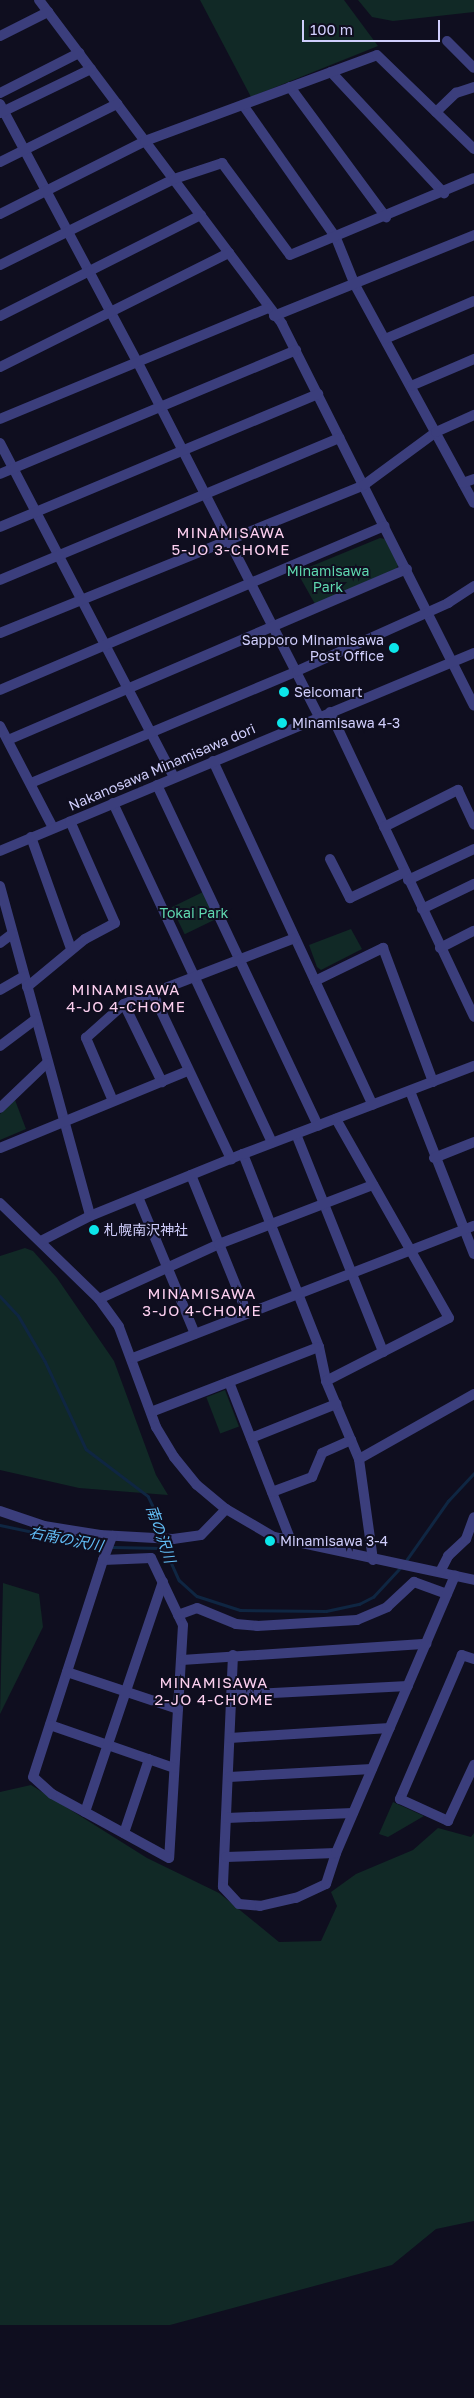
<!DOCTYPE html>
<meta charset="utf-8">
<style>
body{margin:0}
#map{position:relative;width:474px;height:2398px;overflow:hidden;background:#0f0e1f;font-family:"Golos Text","Noto Sans JP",sans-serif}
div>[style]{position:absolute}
.green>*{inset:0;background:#112926;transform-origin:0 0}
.stream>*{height:2.5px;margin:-1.25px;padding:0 1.25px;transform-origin:1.25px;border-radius:1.25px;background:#0f2642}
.minor>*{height:10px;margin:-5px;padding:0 5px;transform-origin:5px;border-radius:5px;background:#3b3e7c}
.dots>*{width:14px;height:14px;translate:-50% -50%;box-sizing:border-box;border:2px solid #0f0e1f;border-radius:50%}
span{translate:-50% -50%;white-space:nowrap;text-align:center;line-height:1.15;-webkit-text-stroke:4px #0f0e1f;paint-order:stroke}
.park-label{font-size:14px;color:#5fd8b0}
.poi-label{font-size:14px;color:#d0cefc}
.right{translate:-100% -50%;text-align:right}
.left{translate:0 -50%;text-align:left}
.street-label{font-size:14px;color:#d0cefc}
.neighbourhood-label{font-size:15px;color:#fdd0f0;letter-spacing:1px}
.water-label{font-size:15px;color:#62bef7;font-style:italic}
.scale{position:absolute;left:302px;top:20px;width:138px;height:22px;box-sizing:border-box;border:2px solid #d0cefc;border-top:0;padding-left:6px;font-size:15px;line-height:18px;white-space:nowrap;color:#d0cefc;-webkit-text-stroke:4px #0f0e1f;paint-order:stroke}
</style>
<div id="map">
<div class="green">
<div style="clip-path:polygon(200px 0,344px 0,378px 46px,251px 97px)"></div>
<div style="clip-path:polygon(358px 0,474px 0,474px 12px,393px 21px,372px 17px)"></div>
<div style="clip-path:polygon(380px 538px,385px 539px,399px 564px,396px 569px,315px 604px,297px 572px)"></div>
<div style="left:203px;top:892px;width:30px;height:35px;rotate:64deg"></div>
<div style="clip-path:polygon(351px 929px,362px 949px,321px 970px,317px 967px,309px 945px)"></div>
<div style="clip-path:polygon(15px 1100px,26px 1129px,0 1140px,0 1114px)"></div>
<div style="clip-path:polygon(25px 1248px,33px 1251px,57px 1278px,114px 1361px,156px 1475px,168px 1495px,79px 1488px,0 1470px,0 1256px)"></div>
<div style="left:225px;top:1390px;width:39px;height:20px;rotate:69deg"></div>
<div style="clip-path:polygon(3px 1583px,39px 1594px,43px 1627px,0 1714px)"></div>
<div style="clip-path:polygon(31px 1785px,147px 1858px,219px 1893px,279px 1942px,321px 1941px,337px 1906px,331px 1892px,356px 1874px,413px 1850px,438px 1828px,471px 1837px,474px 1833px,474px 2221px,436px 2229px,392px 2265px,170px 2325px,0 2325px,0 1792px)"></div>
<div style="clip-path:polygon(393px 1802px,424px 1816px,388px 1837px,379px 1834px)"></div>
</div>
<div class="stream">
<div style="left:0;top:1296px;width:26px;rotate:47deg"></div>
<div style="left:18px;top:1315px;width:53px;rotate:59.6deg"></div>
<div style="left:45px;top:1361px;width:97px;rotate:65deg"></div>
<div style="left:86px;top:1449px;width:78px;rotate:37.2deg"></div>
<div style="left:148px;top:1496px;width:25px;rotate:64deg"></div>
<div style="left:159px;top:1519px;width:17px;rotate:83deg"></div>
<div style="left:0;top:1525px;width:106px;rotate:11.9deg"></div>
<div style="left:162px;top:1542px;width:42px;rotate:65.9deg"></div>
<div style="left:179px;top:1580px;width:24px;rotate:42deg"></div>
<div style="left:197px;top:1596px;width:45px;rotate:18deg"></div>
<div style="left:240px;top:1610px;width:86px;rotate:0.7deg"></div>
<div style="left:326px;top:1611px;width:34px;rotate:-12deg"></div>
<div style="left:359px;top:1604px;width:16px;rotate:-27deg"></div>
<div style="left:373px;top:1597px;width:40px;rotate:-47deg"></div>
<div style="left:112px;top:1547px;width:51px;rotate:1.1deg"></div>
<div style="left:405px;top:1562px;width:75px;rotate:-54.8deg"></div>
<div style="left:448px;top:1501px;width:38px;rotate:-47deg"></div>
</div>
<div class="minor">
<div style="left:39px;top:0;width:405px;rotate:53.1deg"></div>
<div style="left:282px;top:324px;width:427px;rotate:63.3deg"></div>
<div style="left:0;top:36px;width:54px;rotate:-26.6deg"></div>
<div style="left:447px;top:41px;width:38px;rotate:45deg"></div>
<div style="left:331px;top:72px;width:166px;rotate:47deg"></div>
<div style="left:290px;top:87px;width:162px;rotate:53.6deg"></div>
<div style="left:0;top:93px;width:89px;rotate:-26.9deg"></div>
<div style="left:0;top:104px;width:293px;rotate:62deg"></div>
<div style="left:138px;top:363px;width:398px;rotate:62.9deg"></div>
<div style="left:243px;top:105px;width:162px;rotate:55deg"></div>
<div style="left:336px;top:238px;width:51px;rotate:68deg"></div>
<div style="left:355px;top:285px;width:248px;rotate:61.4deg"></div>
<div style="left:436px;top:112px;width:28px;rotate:-44deg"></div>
<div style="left:456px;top:93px;width:19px;rotate:-18deg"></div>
<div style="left:0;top:113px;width:101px;rotate:-25.8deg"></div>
<div style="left:0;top:162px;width:131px;rotate:-26.4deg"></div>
<div style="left:0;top:214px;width:162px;rotate:-26.7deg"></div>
<div style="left:145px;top:141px;width:247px;rotate:-20.3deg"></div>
<div style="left:377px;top:55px;width:135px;rotate:44.1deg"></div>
<div style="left:0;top:265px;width:194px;rotate:-26.3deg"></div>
<div style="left:174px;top:179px;width:51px;rotate:-18.4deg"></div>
<div style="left:222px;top:163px;width:114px;rotate:53.5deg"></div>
<div style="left:290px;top:255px;width:199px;rotate:-22.7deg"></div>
<div style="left:0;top:316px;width:225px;rotate:-26.7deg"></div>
<div style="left:274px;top:316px;width:216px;rotate:-22deg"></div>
<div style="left:385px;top:339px;width:97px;rotate:-23.1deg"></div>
<div style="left:0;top:367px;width:256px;rotate:-26.5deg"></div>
<div style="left:411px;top:386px;width:69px;rotate:-23.2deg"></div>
<div style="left:0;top:419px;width:290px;rotate:-22.5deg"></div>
<div style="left:0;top:443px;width:377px;rotate:62.5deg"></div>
<div style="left:0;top:474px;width:321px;rotate:-22.7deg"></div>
<div style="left:463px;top:483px;width:12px;rotate:-20deg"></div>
<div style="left:0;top:527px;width:345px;rotate:-22.7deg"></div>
<div style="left:0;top:580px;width:368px;rotate:-22.7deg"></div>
<div style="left:0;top:633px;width:393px;rotate:-22.1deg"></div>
<div style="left:364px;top:485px;width:89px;rotate:-36.4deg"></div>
<div style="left:436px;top:432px;width:42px;rotate:-24.1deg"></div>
<div style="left:0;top:690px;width:418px;rotate:-23.1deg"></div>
<div style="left:330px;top:712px;width:337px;rotate:64.7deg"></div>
<div style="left:0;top:726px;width:115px;rotate:62.5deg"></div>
<div style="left:8px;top:740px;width:434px;rotate:-23.2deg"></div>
<div style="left:213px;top:761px;width:379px;rotate:65.1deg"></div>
<div style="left:31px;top:783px;width:289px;rotate:-22.8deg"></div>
<div style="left:297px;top:671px;width:166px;rotate:-24.2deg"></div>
<div style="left:448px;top:603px;width:31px;rotate:-33deg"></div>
<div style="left:157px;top:785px;width:377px;rotate:64.7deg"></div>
<div style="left:113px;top:803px;width:375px;rotate:64.9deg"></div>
<div style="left:384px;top:827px;width:83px;rotate:-26.6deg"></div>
<div style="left:458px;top:790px;width:38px;rotate:65deg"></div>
<div style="left:31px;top:837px;width:119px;rotate:70.3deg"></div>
<div style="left:0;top:851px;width:514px;rotate:-22.67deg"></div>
<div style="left:330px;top:859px;width:44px;rotate:62.9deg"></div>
<div style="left:350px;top:898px;width:61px;rotate:-25.3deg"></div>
<div style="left:408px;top:880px;width:73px;rotate:-25.2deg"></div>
<div style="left:0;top:886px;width:342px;rotate:74.7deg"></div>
<div style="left:422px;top:909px;width:58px;rotate:-25.7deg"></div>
<div style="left:0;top:943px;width:15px;rotate:-37deg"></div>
<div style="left:440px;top:948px;width:38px;rotate:-27deg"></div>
<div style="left:315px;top:981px;width:76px;rotate:-25.9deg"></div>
<div style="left:383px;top:948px;width:143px;rotate:69.5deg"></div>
<div style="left:27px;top:987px;width:75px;rotate:-39.6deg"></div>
<div style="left:85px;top:939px;width:34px;rotate:-28deg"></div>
<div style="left:115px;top:923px;width:111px;rotate:-113.8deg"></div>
<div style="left:0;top:990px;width:28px;rotate:-30deg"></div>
<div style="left:153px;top:994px;width:183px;rotate:64.7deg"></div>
<div style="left:124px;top:1004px;width:87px;rotate:64deg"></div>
<div style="left:0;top:1046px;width:45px;rotate:-36.9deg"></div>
<div style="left:410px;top:1091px;width:175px;rotate:68.6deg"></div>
<div style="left:113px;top:1101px;width:69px;rotate:-113.2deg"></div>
<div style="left:86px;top:1038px;width:51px;rotate:-41.8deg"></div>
<div style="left:124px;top:1004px;width:183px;rotate:-21.1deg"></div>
<div style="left:0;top:1108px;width:65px;rotate:-43.8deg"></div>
<div style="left:296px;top:1134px;width:235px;rotate:68.2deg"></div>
<div style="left:0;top:1148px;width:203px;rotate:-22.3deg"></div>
<div style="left:243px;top:1154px;width:207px;rotate:68.5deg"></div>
<div style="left:319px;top:1347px;width:35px;rotate:78deg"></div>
<div style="left:326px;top:1381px;width:85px;rotate:67.1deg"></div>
<div style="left:434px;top:1158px;width:43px;rotate:-21.8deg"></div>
<div style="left:191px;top:1175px;width:149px;rotate:67.9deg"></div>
<div style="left:138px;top:1197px;width:148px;rotate:67.4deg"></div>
<div style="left:0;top:1203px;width:138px;rotate:44.1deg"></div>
<div style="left:99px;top:1299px;width:34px;rotate:54deg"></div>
<div style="left:119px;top:1327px;width:107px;rotate:69.7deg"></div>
<div style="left:156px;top:1427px;width:35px;rotate:59deg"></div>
<div style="left:174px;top:1457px;width:36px;rotate:51deg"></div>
<div style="left:197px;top:1485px;width:38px;rotate:40deg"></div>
<div style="left:226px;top:1509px;width:56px;rotate:30.3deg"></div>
<div style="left:274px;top:1537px;width:205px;rotate:12.1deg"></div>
<div style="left:41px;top:1241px;width:55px;rotate:-27deg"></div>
<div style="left:90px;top:1216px;width:165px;rotate:-22.1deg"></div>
<div style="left:243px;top:1154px;width:247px;rotate:-20.9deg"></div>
<div style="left:99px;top:1299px;width:132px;rotate:-24.6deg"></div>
<div style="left:219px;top:1244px;width:165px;rotate:-21deg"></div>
<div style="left:133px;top:1358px;width:366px;rotate:-21.2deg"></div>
<div style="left:326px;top:1381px;width:138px;rotate:-27.1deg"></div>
<div style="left:449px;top:1318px;width:229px;rotate:-119.6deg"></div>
<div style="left:229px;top:1382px;width:171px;rotate:68.7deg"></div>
<div style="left:151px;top:1412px;width:180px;rotate:-21.2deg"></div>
<div style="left:251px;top:1438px;width:92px;rotate:-21.8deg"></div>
<div style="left:272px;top:1492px;width:43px;rotate:-20.6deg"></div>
<div style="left:312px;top:1477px;width:26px;rotate:-67deg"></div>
<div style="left:322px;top:1453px;width:32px;rotate:-24deg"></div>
<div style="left:0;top:1511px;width:46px;rotate:18.8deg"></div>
<div style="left:44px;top:1526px;width:57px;rotate:9.1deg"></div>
<div style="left:100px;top:1535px;width:73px;rotate:3.1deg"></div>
<div style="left:173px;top:1539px;width:28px;rotate:-8deg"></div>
<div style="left:201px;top:1535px;width:36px;rotate:-46deg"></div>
<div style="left:103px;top:1560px;width:48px;rotate:-2.4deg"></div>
<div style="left:151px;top:1558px;width:74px;rotate:64.5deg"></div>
<div style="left:183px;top:1625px;width:233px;rotate:93.4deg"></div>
<div style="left:169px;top:1858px;width:133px;rotate:-151.3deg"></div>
<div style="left:52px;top:1794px;width:25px;rotate:-138deg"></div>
<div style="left:33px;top:1777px;width:228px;rotate:-72.1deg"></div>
<div style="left:103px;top:1560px;width:26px;rotate:-69deg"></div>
<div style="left:373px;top:1560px;width:102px;rotate:-97.9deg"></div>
<div style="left:359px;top:1459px;width:132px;rotate:-29.5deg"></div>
<div style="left:440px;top:1572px;width:18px;rotate:-63deg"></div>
<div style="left:448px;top:1556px;width:25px;rotate:-43deg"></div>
<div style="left:466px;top:1539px;width:23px;rotate:-70deg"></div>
<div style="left:178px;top:1615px;width:20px;rotate:-20deg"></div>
<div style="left:197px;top:1608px;width:42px;rotate:22.3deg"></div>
<div style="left:236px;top:1624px;width:21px;rotate:5deg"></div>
<div style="left:257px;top:1626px;width:100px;rotate:-3.4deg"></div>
<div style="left:357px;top:1620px;width:33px;rotate:-23deg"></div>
<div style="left:387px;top:1607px;width:37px;rotate:-43deg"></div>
<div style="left:414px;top:1582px;width:35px;rotate:20deg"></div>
<div style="left:233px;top:1655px;width:232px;rotate:92.5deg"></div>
<div style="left:223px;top:1887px;width:23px;rotate:47deg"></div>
<div style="left:239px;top:1904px;width:21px;rotate:5deg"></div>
<div style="left:260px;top:1906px;width:37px;rotate:-13deg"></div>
<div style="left:296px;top:1898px;width:33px;rotate:-25deg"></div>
<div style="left:326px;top:1884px;width:33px;rotate:-72deg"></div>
<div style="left:474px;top:1659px;width:13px;rotate:-162deg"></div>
<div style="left:462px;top:1655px;width:157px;rotate:113.3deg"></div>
<div style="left:400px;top:1799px;width:53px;rotate:24.6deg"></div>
<div style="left:448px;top:1821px;width:62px;rotate:-65.1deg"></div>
<div style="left:182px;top:1660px;width:245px;rotate:-3.8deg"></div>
<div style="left:67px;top:1672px;width:117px;rotate:18.4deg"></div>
<div style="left:232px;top:1695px;width:176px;rotate:-2.9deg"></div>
<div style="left:50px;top:1725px;width:131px;rotate:19.1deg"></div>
<div style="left:230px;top:1738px;width:160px;rotate:-3.6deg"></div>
<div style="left:229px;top:1777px;width:143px;rotate:-3.2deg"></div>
<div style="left:85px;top:1812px;width:243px;rotate:-71.3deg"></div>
<div style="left:227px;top:1818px;width:126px;rotate:-2.3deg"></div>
<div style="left:124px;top:1833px;width:78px;rotate:-71.3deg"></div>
<div style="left:226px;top:1857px;width:110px;rotate:-2.1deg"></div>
<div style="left:336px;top:1853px;width:302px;rotate:-66.8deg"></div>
</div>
<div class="dots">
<div style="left:394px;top:648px;background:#0ce6ea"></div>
<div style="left:284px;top:692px;background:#0ce6ea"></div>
<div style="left:282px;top:723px;background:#0ce6ea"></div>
<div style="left:94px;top:1230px;background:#0ce6ea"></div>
<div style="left:270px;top:1541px;background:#0ce6ea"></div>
</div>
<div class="park-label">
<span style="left:328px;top:579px">Minamisawa<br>Park</span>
<span style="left:194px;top:913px">Tokai Park</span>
</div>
<div class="poi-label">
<span class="right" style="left:384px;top:648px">Sapporo Minamisawa<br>Post Office</span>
<span class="left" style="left:294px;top:692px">Seicomart</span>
<span class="left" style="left:292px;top:723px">Minamisawa 4-3</span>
<span class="left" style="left:104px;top:1230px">札幌南沢神社</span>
<span class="left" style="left:280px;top:1541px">Minamisawa 3-4</span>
</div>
<div class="street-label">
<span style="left:162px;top:767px;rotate:-23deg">Nakanosawa Minamisawa dori</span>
</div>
<div class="neighbourhood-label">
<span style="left:231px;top:541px">MINAMISAWA<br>5-JO 3-CHOME</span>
<span style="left:126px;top:998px">MINAMISAWA<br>4-JO 4-CHOME</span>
<span style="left:202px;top:1302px">MINAMISAWA<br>3-JO 4-CHOME</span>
<span style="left:214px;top:1691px">MINAMISAWA<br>2-JO 4-CHOME</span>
</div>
<div class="water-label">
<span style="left:161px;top:1534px;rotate:71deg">南の沢川</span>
<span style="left:66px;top:1539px;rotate:11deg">右南の沢川</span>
</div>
<div class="scale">100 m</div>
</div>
